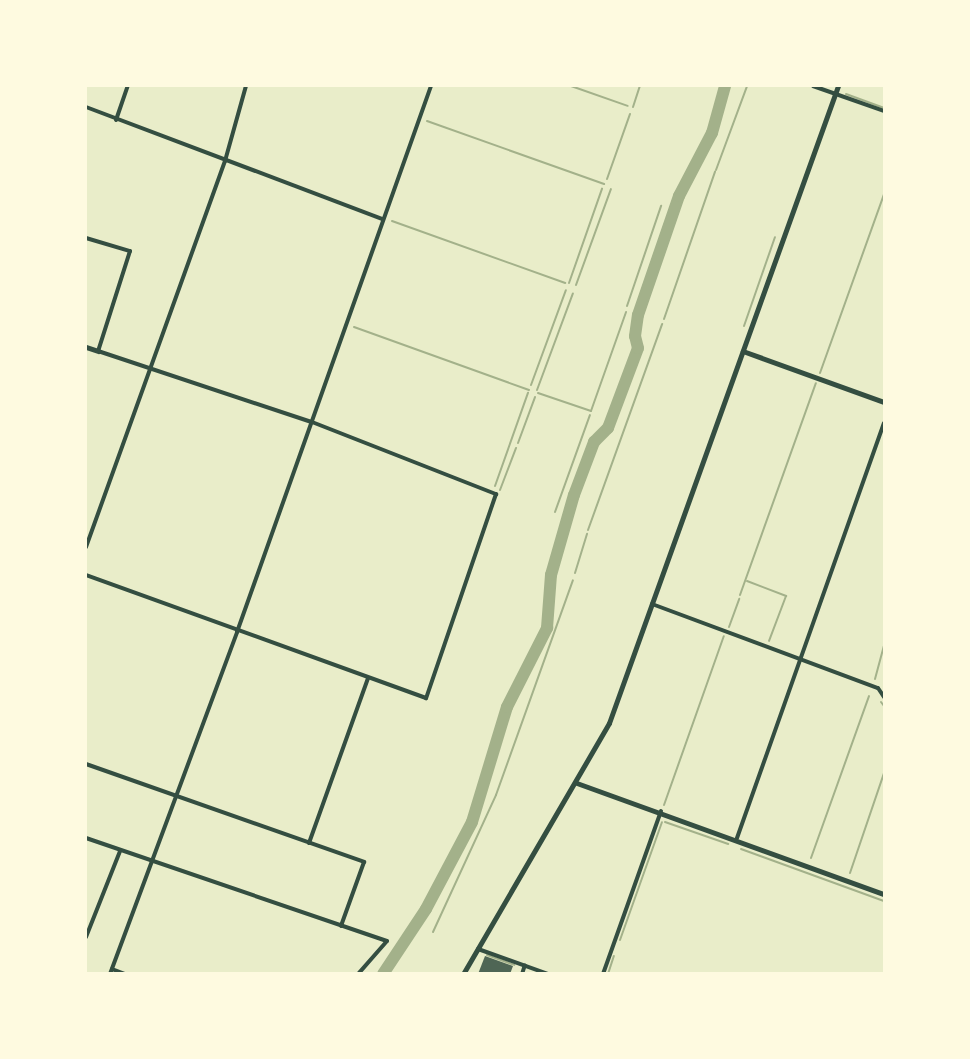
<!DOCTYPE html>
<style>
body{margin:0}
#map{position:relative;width:970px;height:1059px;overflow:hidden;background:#e9edc9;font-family:Literata,serif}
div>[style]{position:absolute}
.stream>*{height:2px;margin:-1px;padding:0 1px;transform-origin:1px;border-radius:1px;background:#a3b18a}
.river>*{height:12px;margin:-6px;padding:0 6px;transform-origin:6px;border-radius:6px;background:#a3b18a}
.building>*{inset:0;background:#4f6655}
.minor>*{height:4px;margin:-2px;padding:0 2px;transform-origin:2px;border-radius:2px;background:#344e41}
.tertiary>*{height:4.5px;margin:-2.25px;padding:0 2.25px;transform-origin:2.25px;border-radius:2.25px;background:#344e41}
.secondary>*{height:5px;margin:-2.5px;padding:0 2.5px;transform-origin:2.5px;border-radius:2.5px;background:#344e41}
span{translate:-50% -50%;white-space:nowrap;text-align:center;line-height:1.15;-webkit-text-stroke:4.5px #fefae0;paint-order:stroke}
.frame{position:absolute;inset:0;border:87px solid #fefae0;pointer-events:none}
</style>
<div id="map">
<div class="stream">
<div style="left:571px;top:86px;width:60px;rotate:19.3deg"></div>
<div style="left:846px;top:94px;width:40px;rotate:20.2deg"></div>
<div style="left:633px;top:107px;width:22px;rotate:-72deg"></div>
<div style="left:427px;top:121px;width:188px;rotate:19.6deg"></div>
<div style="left:716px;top:170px;width:90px;rotate:-69.7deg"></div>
<div style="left:607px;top:179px;width:69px;rotate:-70.5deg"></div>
<div style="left:392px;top:221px;width:184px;rotate:19.7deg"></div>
<div style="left:569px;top:283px;width:100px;rotate:-70.7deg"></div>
<div style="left:576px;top:285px;width:102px;rotate:-70deg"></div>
<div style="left:627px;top:306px;width:106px;rotate:-71.2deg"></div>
<div style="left:664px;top:319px;width:156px;rotate:-70.9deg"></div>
<div style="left:744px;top:326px;width:94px;rotate:-70.8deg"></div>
<div style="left:354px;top:327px;width:186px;rotate:19.8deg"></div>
<div style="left:820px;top:373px;width:190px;rotate:-70.3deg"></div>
<div style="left:531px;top:385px;width:101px;rotate:-69.8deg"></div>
<div style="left:537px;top:390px;width:103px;rotate:-69.6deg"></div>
<div style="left:538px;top:393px;width:56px;rotate:18.8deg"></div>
<div style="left:591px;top:411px;width:105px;rotate:-70.5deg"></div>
<div style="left:518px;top:443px;width:49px;rotate:-69.7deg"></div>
<div style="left:495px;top:486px;width:99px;rotate:-70.5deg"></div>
<div style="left:500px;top:490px;width:45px;rotate:-69.1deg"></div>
<div style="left:555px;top:512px;width:103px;rotate:-70.2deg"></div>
<div style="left:588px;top:530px;width:219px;rotate:-70.2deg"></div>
<div style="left:575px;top:573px;width:41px;rotate:-72.9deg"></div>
<div style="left:747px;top:581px;width:42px;rotate:21deg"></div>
<div style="left:786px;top:596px;width:48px;rotate:110.7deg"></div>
<div style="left:740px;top:595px;width:225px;rotate:-70.3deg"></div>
<div style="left:729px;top:627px;width:30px;rotate:-70deg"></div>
<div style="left:875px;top:679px;width:34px;rotate:-75deg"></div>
<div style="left:881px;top:702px;width:5px;rotate:53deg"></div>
<div style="left:664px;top:805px;width:179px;rotate:-70.5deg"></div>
<div style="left:665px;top:822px;width:67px;rotate:19.2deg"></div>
<div style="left:741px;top:849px;width:152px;rotate:20deg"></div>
<div style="left:811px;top:858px;width:172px;rotate:-70.3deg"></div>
<div style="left:850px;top:873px;width:106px;rotate:-71.2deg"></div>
<div style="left:433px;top:932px;width:151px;rotate:-65.3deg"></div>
<div style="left:496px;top:795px;width:228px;rotate:-70.3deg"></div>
<div style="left:620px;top:940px;width:125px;rotate:-70.4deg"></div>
<div style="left:487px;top:955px;width:29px;rotate:20deg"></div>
<div style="left:608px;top:974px;width:19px;rotate:-72deg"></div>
</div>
<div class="river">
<div style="left:383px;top:974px;width:78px;rotate:-56.5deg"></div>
<div style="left:426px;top:909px;width:98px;rotate:-62.1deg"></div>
<div style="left:472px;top:822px;width:120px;rotate:-73.1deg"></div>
<div style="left:507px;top:707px;width:89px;rotate:-63.1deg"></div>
<div style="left:547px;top:628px;width:53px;rotate:-85.7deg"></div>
<div style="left:551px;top:575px;width:83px;rotate:-74deg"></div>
<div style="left:574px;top:495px;width:57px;rotate:-69.3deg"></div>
<div style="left:594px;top:442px;width:20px;rotate:-45deg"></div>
<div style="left:608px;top:428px;width:85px;rotate:-69.4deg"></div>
<div style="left:638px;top:348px;width:12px;rotate:-104deg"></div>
<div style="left:635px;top:336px;width:21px;rotate:-82deg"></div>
<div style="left:638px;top:315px;width:126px;rotate:-71deg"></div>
<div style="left:679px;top:196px;width:71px;rotate:-62.4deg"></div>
<div style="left:712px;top:133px;width:49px;rotate:-74.5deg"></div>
</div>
<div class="building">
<div style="clip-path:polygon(485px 956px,513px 966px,510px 974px,478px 974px)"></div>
</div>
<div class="minor">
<div style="left:813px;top:86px;width:75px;rotate:19.4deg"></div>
<div style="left:86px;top:107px;width:317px;rotate:20.7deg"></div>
<div style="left:116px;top:120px;width:36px;rotate:-71deg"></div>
<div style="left:86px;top:238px;width:46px;rotate:16.5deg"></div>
<div style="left:130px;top:251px;width:105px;rotate:107.7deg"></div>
<div style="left:98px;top:351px;width:225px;rotate:18.4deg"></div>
<div style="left:312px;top:422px;width:198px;rotate:21.4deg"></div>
<div style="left:496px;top:494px;width:216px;rotate:108.9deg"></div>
<div style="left:426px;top:698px;width:362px;rotate:-160.1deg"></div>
<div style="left:86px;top:547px;width:410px;rotate:-70.2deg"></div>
<div style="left:225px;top:161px;width:78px;rotate:-74.4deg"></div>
<div style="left:652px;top:604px;width:241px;rotate:20.4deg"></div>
<div style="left:878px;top:688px;width:11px;rotate:56deg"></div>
<div style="left:86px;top:764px;width:295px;rotate:19.4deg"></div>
<div style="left:364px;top:862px;width:68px;rotate:109.8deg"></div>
<div style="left:86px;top:838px;width:318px;rotate:18.9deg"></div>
<div style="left:387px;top:941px;width:44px;rotate:131.3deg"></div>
<div style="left:737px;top:838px;width:440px;rotate:-70.5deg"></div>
<div style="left:309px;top:843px;width:175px;rotate:-70.3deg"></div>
<div style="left:86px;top:937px;width:92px;rotate:-68.4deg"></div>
<div style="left:478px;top:949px;width:74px;rotate:19.7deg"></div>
<div style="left:112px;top:969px;width:14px;rotate:21deg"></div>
<div style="left:110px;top:974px;width:365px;rotate:-69.6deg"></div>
<div style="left:237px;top:632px;width:579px;rotate:-70.44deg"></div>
<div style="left:522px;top:974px;width:9px;rotate:-72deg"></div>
<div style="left:603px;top:974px;width:173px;rotate:-70.4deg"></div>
</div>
<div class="tertiary">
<div style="left:86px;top:347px;width:13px;rotate:18deg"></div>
<div style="left:743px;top:351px;width:150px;rotate:19.9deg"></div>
<div style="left:577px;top:783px;width:326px;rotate:19.9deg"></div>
</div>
<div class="secondary">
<div style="left:463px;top:974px;width:290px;rotate:-59.8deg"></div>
<div style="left:609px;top:723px;width:677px;rotate:-70.23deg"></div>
</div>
<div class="frame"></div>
</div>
